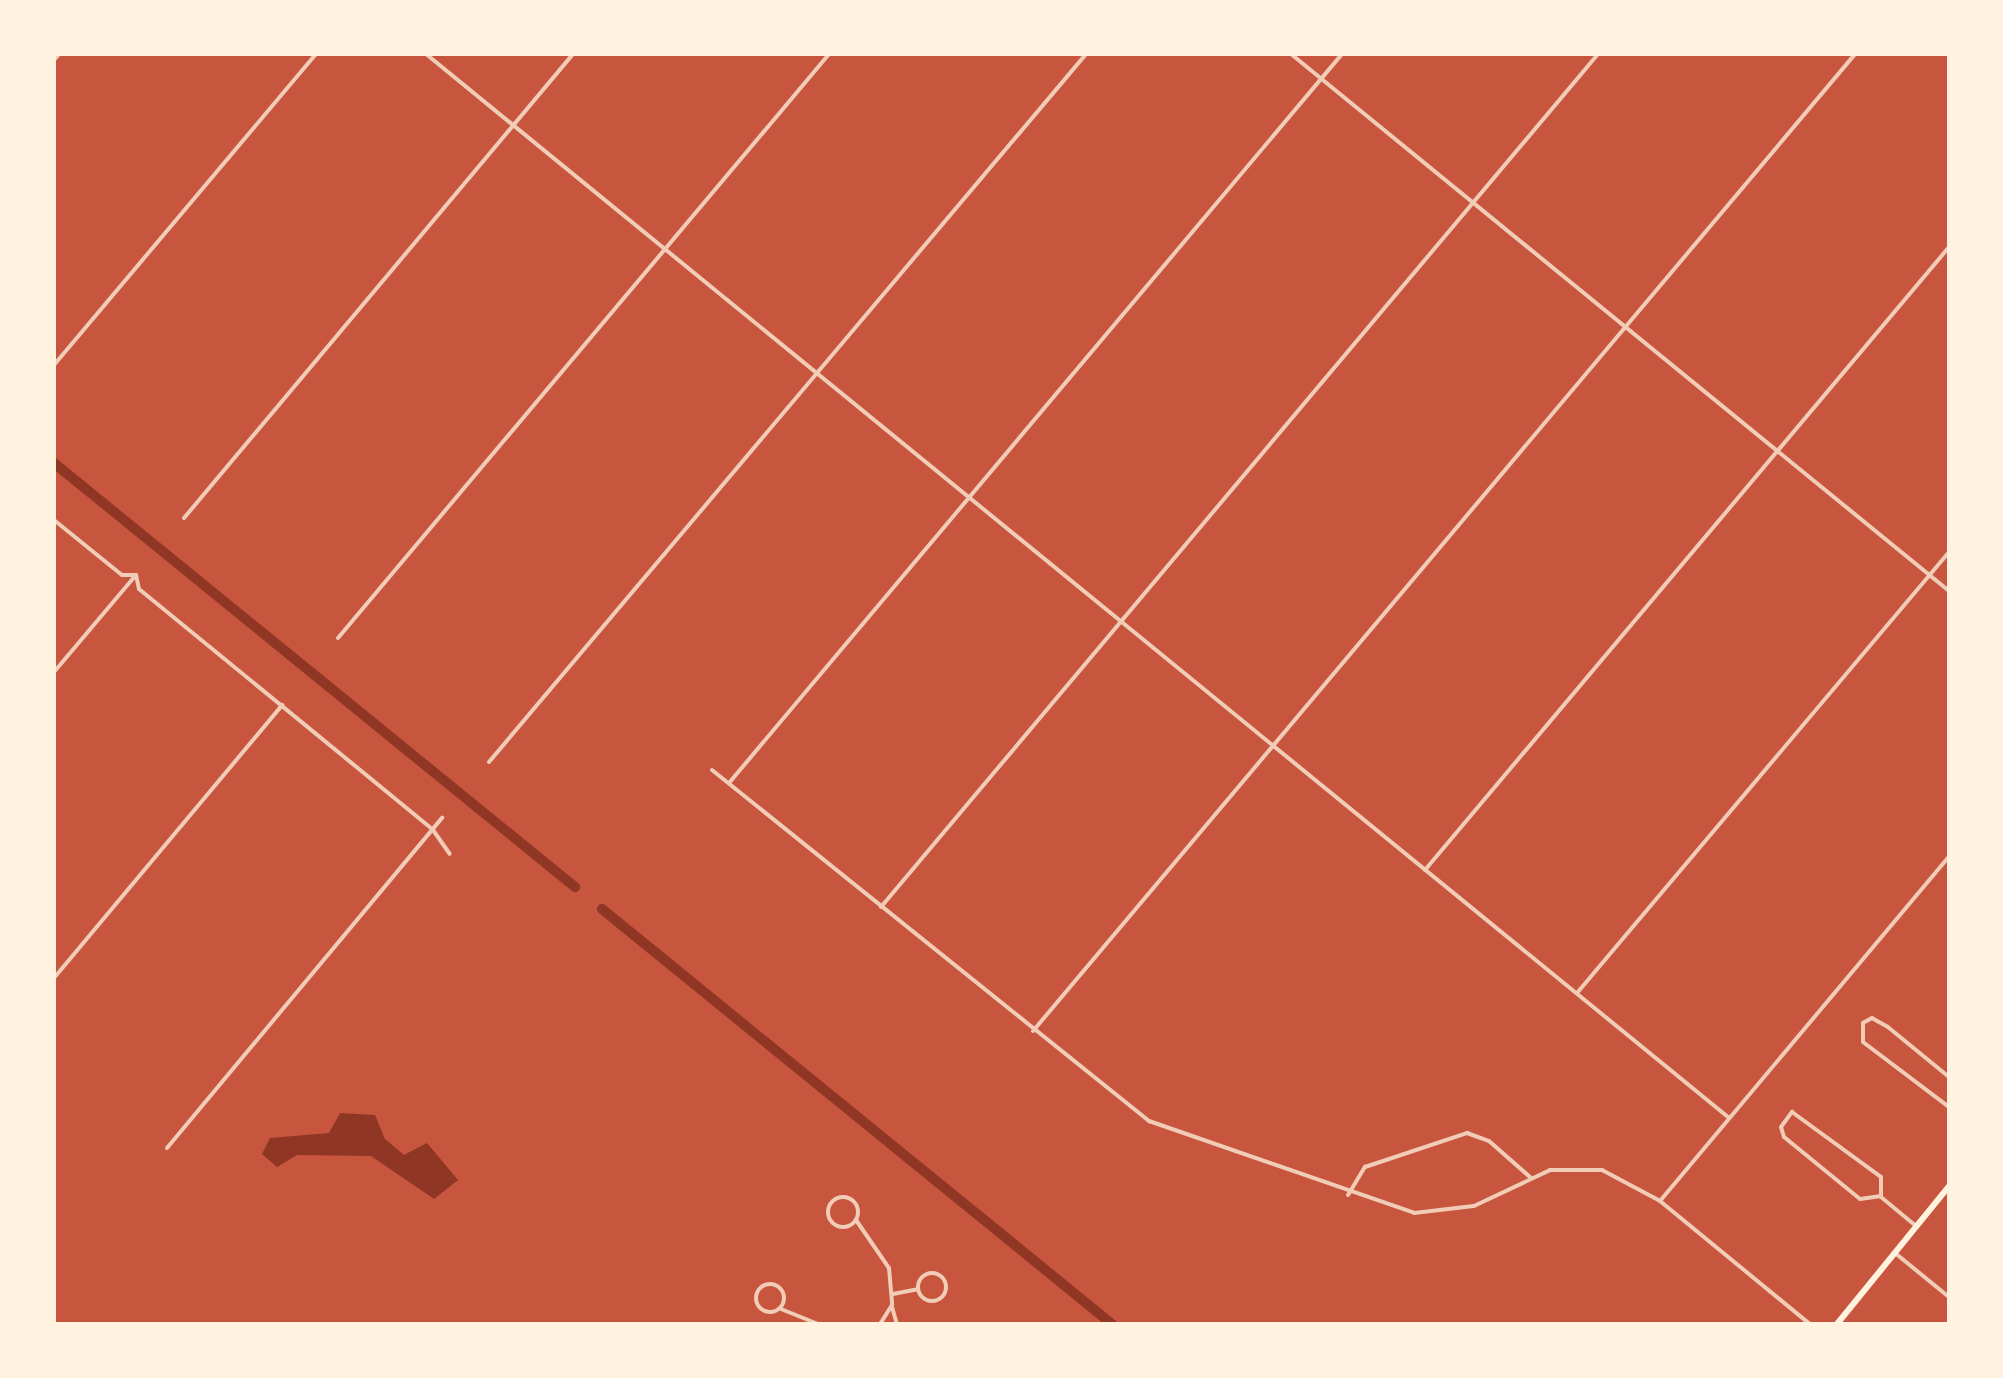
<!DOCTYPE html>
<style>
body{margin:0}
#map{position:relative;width:2003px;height:1378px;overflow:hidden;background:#c8553d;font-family:Bitter,serif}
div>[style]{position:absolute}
.water>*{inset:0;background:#8f3625}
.canal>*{height:10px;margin:-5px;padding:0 5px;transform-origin:5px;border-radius:5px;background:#8f3625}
.minor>*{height:4px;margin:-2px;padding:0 2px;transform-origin:2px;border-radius:2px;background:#f1ccb7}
.minor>.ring{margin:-2px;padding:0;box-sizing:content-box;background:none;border:4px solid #f1ccb7;border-radius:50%}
.secondary>*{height:6px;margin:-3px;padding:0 3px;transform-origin:3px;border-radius:3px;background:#fff3e0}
span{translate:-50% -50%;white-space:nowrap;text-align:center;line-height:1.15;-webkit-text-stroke:6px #fff3e0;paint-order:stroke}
.frame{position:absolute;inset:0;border:56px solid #fff3e0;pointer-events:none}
</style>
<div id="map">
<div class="water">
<div style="clip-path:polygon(340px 1113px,375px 1115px,385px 1139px,404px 1155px,427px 1143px,458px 1180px,434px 1199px,371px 1156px,297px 1155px,277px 1167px,262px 1154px,270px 1138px,329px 1133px)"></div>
</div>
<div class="canal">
<div style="left:54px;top:463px;width:672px;rotate:39.14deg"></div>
<div style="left:602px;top:909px;width:658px;rotate:39.14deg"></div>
</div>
<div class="minor">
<div style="left:426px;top:54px;width:1682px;rotate:39.23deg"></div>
<div style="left:1291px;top:54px;width:849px;rotate:39.22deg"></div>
<div style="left:54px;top:60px;width:8px;rotate:-50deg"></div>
<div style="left:54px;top:365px;width:407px;rotate:-49.9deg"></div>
<div style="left:184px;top:518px;width:605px;rotate:-50.02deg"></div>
<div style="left:54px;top:520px;width:87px;rotate:39deg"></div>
<div style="left:122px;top:575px;width:14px"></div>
<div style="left:136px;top:575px;width:14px;rotate:78deg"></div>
<div style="left:139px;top:589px;width:380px;rotate:39.3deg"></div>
<div style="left:433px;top:830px;width:29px;rotate:55deg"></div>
<div style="left:338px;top:638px;width:763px;rotate:-49.94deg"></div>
<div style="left:54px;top:672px;width:126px;rotate:-49.8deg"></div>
<div style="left:489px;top:762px;width:926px;rotate:-49.86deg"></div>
<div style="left:712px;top:770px;width:561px;rotate:38.77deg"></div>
<div style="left:1149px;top:1121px;width:281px;rotate:19.1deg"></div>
<div style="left:1414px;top:1213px;width:60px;rotate:-6.7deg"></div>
<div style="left:1474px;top:1206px;width:84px;rotate:-25.3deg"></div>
<div style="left:1550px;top:1170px;width:52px"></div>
<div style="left:1602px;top:1170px;width:66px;rotate:28.1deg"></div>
<div style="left:1660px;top:1201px;width:194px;rotate:39.4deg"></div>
<div style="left:729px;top:783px;width:952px;rotate:-49.94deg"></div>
<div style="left:1425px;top:870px;width:814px;rotate:-49.93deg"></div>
<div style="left:881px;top:907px;width:1114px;rotate:-49.95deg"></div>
<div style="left:1949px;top:924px;width:26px;rotate:90deg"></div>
<div style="left:54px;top:978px;width:356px;rotate:-50.1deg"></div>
<div style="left:1577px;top:993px;width:577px;rotate:-49.85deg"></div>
<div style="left:1033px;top:1031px;width:1277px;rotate:-49.92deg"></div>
<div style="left:1949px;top:1077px;width:79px;rotate:-140.7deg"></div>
<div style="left:1888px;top:1027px;width:18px;rotate:-151deg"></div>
<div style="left:1872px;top:1018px;width:10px;rotate:151deg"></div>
<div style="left:1863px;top:1023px;width:19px;rotate:90deg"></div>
<div style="left:1863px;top:1042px;width:108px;rotate:37.1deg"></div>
<div style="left:1792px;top:1112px;width:110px;rotate:36.1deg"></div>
<div style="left:1881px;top:1177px;width:19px;rotate:90deg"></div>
<div style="left:1881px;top:1196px;width:21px;rotate:172deg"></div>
<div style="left:1860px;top:1199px;width:98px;rotate:-140.8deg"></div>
<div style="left:1784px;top:1137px;width:10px;rotate:-107deg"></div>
<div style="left:1781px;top:1127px;width:19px;rotate:-54deg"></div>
<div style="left:167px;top:1148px;width:430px;rotate:-50.2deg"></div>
<div style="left:1348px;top:1195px;width:33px;rotate:-59deg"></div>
<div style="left:1365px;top:1167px;width:108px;rotate:-18.4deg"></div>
<div style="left:1467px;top:1133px;width:23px;rotate:20deg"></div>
<div style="left:1489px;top:1141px;width:55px;rotate:41.3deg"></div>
<div style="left:1881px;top:1197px;width:45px;rotate:39.6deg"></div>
<div class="ring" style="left:828px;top:1197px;width:26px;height:26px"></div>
<div style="left:1660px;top:1201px;width:449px;rotate:-50deg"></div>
<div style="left:856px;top:1220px;width:58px;rotate:55.5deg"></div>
<div style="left:889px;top:1268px;width:37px;rotate:85deg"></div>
<div style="left:892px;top:1305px;width:22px;rotate:122deg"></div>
<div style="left:1895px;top:1253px;width:70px;rotate:39.2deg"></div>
<div class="ring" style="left:918px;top:1273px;width:24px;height:24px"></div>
<div class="ring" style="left:756px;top:1284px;width:24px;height:24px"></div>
<div style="left:893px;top:1294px;width:25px;rotate:-11deg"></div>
<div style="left:892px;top:1307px;width:18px;rotate:74deg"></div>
<div style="left:781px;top:1309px;width:40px;rotate:22deg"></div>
</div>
<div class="secondary">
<div style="left:1837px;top:1324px;width:178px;rotate:-50.9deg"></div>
</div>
<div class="frame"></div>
</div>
